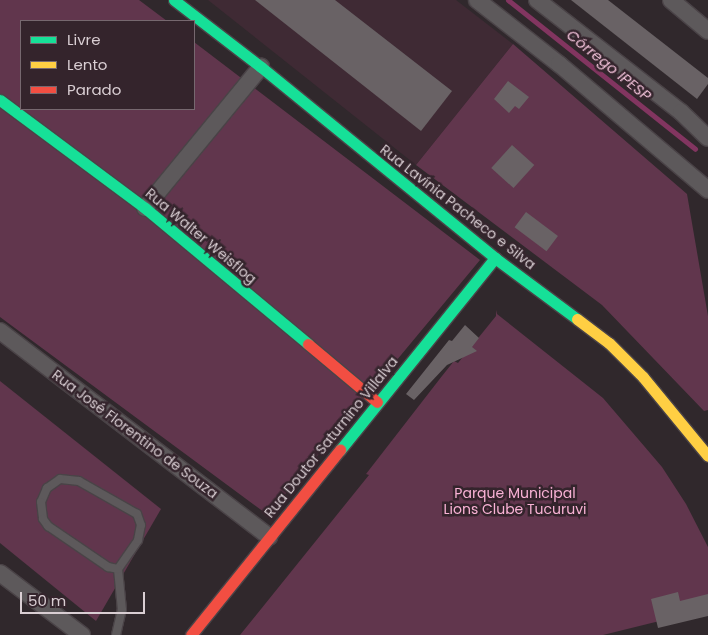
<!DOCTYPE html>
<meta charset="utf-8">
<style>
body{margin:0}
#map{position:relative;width:708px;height:635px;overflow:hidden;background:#30282c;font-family:Poppins,sans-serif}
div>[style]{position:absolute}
.built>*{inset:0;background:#3f2a34}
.green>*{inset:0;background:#61364d}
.stream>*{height:5px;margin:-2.5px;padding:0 2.5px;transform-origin:2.5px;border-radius:2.5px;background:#823560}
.building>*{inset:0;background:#696265;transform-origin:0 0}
.roads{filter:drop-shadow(1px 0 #4a4347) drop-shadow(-1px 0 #4a4347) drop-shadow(0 1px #4a4347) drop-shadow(0 -1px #4a4347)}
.lane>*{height:8px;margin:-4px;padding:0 4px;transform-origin:4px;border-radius:4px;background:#5d595b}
.street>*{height:16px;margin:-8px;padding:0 8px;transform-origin:8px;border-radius:8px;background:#5d595b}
.fast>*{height:11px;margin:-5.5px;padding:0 5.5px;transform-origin:5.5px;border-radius:5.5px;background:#16e098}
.slow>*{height:11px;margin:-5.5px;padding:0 5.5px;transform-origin:5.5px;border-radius:5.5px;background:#ffcf43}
.jam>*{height:11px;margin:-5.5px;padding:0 5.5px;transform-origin:5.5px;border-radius:5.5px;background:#f24e42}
span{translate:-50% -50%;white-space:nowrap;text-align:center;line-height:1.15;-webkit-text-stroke:5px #34242c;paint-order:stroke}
.street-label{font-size:14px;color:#d9ced3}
.park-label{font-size:14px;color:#f9b2d5}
.water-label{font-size:15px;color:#f4c3db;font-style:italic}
.legend{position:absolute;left:20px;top:20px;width:175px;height:90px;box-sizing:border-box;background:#34242c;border:1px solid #76686f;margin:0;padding:6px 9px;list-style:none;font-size:15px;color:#d9ced3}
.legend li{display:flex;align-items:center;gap:10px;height:25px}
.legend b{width:25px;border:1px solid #76686f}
.scale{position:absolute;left:20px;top:592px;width:125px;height:22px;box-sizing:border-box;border:2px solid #d9ced3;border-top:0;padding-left:6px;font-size:15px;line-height:18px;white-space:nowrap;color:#d9ced3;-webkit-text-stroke:4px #34242c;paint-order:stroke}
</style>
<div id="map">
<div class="built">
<div style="clip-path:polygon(208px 0,456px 0,513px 44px,416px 165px)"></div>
</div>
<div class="green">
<div style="clip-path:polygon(0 0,139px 0,167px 21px,21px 21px,21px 109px,194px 109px,194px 42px,480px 260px,268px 515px,0 317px)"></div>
<div style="clip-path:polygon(513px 44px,687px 194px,708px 316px,708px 410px,704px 411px,602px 305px,416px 165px)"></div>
<div style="clip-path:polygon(496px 310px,497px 314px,603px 398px,662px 467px,686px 504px,708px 547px,708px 609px,603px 635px,240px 635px,369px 475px,366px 474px,442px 376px,454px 361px,458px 363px,496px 316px)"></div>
<div style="clip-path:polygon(0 381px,161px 509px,96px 621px,0 543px)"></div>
</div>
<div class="stream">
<div style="left:508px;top:0;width:239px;rotate:38.5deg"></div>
</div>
<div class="building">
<div style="clip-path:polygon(255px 0,335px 0,452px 91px,421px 131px)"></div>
<div style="clip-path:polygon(571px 0,608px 0,708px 78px,708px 84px,697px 99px)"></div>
<div style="clip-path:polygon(508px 81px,529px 97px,519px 109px,515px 106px,509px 113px,494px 99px)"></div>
<div style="left:512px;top:145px;width:30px;height:31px;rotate:42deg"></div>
<div style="left:526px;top:212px;width:40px;height:19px;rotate:37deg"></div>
<div style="clip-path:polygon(465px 325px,479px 338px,472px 347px,477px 351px,447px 365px,414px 400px,406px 394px,449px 340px,452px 341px)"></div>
<div style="clip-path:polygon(678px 592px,680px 601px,708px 594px,708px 616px,658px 628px,651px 599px)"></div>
</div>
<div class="roads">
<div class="lane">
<div style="left:116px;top:635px;width:26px;rotate:-77deg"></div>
<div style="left:122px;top:610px;width:41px;rotate:-95.6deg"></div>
<div style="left:118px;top:569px;width:35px;rotate:-55deg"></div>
<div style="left:138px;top:540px;width:15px;rotate:-79deg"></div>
<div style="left:141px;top:525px;width:12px;rotate:-110deg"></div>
<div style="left:137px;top:514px;width:67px;rotate:-150.4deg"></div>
<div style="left:79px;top:481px;width:19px;rotate:-174deg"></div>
<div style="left:60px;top:479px;width:16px;rotate:145deg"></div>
<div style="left:47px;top:488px;width:15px;rotate:113deg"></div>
<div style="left:41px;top:502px;width:17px;rotate:83deg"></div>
<div style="left:43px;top:519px;width:9px;rotate:54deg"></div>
<div style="left:48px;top:526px;width:73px;rotate:34.3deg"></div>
<div style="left:108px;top:567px;width:10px;rotate:11deg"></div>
</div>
<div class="street">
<div style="left:477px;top:0;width:104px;rotate:38deg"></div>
<div style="left:559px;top:64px;width:195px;rotate:40.2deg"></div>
<div style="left:537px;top:0;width:182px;rotate:37.9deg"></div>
<div style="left:681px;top:112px;width:37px;rotate:44deg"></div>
<div style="left:671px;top:0;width:48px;rotate:40deg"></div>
<div style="left:145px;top:208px;width:183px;rotate:-50.6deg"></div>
<div style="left:0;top:331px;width:339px;rotate:37.4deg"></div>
<div style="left:0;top:573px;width:103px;rotate:37.1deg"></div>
</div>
<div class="fast">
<div style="left:174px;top:0;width:110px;rotate:37.6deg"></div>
<div style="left:261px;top:67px;width:302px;rotate:39.2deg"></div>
<div style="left:495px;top:258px;width:102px;rotate:36.6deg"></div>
<div style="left:0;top:100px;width:181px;rotate:36.7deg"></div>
<div style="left:145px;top:208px;width:212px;rotate:39.8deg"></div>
<div style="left:340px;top:450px;width:247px;rotate:-51.1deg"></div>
</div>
<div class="slow">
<div style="left:577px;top:319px;width:40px;rotate:37deg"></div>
<div style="left:609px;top:343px;width:48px;rotate:45deg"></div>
<div style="left:643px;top:377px;width:102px;rotate:50.6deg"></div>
</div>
<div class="jam">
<div style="left:308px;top:344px;width:90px;rotate:40deg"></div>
<div style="left:191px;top:635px;width:238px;rotate:-51.2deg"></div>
</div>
</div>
<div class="street-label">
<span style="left:458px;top:207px;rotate:38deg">Rua Lavínia Pacheco e Silva</span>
<span style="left:201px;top:236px;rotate:40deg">Rua Walter Weisflog</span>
<span style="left:135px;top:434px;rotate:37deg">Rua José Florentino de Souza</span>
<span style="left:331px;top:437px;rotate:-51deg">Rua Doutor Saturnino Villalva</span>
</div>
<div class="park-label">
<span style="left:515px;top:501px">Parque Municipal<br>Lions Clube Tucuruvi</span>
</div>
<div class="water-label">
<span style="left:609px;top:65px;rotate:39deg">Córrego IPESP</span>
</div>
<ul class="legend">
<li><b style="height:6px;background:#16e098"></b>Livre</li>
<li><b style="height:6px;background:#ffcf43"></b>Lento</li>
<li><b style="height:6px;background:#f24e42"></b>Parado</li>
</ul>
<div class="scale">50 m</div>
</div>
